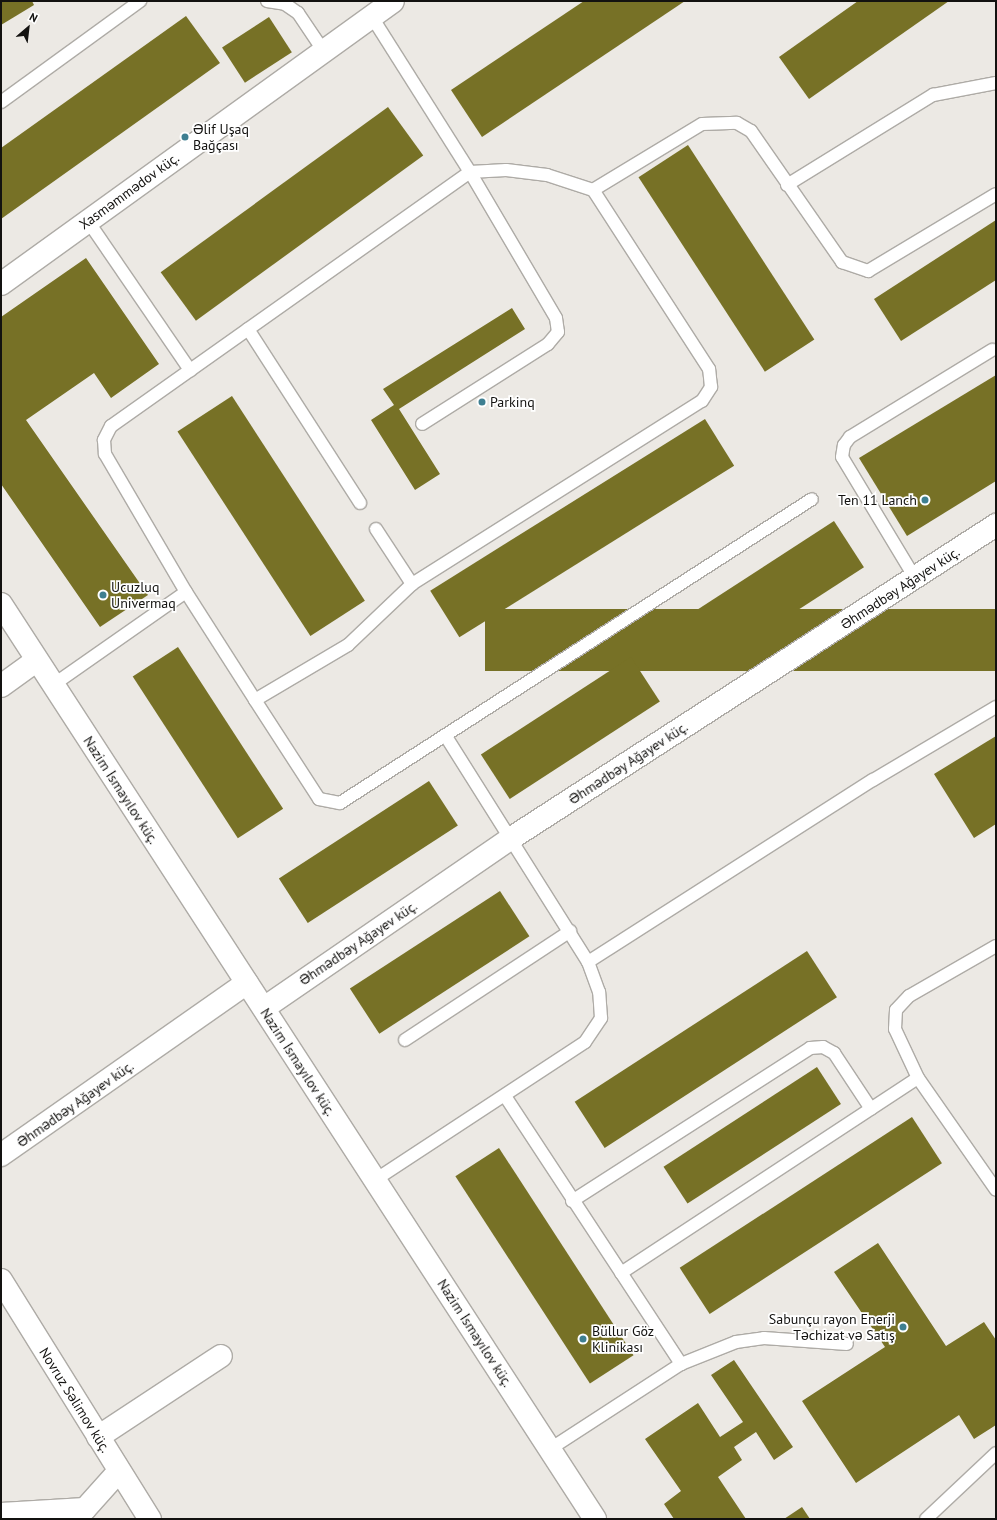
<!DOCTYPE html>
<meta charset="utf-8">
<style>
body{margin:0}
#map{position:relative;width:997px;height:1520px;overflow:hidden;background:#ece9e4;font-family:"PT Sans",sans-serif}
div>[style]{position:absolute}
.building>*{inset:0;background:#777126;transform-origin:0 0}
.roads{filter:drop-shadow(1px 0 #aeaba6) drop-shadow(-1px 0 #aeaba6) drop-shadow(0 1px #aeaba6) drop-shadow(0 -1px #aeaba6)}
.lane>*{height:12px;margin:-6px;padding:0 6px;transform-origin:6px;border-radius:6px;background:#fff}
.street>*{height:22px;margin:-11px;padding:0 11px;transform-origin:11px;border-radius:11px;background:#fff}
.secondary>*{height:22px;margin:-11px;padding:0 11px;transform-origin:11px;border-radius:11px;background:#fff}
.dots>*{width:11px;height:11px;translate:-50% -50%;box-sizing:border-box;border:2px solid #fff;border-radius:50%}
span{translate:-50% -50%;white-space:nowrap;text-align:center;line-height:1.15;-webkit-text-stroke:3.5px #fff;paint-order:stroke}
.poi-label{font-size:14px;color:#131210}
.left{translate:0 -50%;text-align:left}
.right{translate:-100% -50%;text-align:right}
.street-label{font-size:14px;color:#131210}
.frame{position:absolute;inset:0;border:2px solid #131210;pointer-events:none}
.north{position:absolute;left:8px;top:8px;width:40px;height:40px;-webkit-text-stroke:3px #fff;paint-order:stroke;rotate:28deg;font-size:11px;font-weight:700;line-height:16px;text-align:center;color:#131210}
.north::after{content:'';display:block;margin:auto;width:14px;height:18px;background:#131210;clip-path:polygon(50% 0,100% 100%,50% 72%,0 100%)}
</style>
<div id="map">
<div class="building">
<div style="clip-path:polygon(1px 1px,32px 1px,34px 5px,1px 25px)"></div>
<div style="clip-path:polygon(584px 1px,685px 1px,482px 137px,451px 90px)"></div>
<div style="clip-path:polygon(858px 1px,949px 1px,809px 99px,779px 57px)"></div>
<div style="clip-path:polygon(186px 16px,220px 63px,1px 219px,1px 148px)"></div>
<div style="left:269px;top:17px;width:42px;height:56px;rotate:57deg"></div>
<div style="left:388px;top:107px;width:60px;height:281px;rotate:54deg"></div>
<div style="left:688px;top:145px;width:232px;height:59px;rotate:57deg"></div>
<div style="clip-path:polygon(996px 220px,996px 280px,901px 341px,874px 299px)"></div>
<div style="clip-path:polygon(86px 258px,159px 364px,111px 398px,94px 373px,26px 420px,148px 595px,100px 627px,1px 484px,1px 317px)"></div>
<div style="clip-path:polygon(512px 308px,525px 329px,399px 409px,440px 474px,415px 490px,371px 420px,394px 405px,383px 389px)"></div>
<div style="clip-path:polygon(996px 375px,996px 481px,907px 536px,859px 458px)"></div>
<div style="left:232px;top:396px;width:244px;height:65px;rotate:57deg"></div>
<div style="left:705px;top:419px;width:55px;height:324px;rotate:58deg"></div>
<div style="left:834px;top:521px;width:55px;height:187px;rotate:57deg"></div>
<div style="left:996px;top:609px;width:62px;height:511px;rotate:90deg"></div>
<div style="left:178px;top:647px;width:193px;height:54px;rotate:57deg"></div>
<div style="left:631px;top:657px;width:53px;height:179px;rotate:57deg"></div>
<div style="clip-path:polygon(996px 736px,996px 824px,974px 838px,934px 774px)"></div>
<div style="left:429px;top:781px;width:53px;height:179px;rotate:57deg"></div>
<div style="left:500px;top:891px;width:54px;height:179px;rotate:57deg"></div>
<div style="left:807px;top:951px;width:55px;height:277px;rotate:57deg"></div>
<div style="left:817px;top:1067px;width:44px;height:183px;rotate:57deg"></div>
<div style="left:912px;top:1117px;width:55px;height:277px;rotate:57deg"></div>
<div style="left:499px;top:1148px;width:247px;height:52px;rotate:57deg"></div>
<div style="clip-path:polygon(878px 1243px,946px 1346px,984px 1322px,996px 1340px,996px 1425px,974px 1439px,959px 1415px,856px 1483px,802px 1401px,885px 1347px,834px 1272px)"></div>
<div style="clip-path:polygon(734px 1360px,793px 1447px,774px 1460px,756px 1432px,734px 1447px,742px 1460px,718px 1477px,746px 1519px,674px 1519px,664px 1504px,681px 1491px,645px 1439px,698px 1403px,720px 1437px,743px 1422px,711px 1375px)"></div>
<div style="clip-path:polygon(802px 1507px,810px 1519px,784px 1519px)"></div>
</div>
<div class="roads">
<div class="lane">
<div style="left:267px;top:1px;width:18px;rotate:9deg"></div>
<div style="left:285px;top:4px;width:16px;rotate:35deg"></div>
<div style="left:298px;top:13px;width:45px;rotate:56deg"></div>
<div style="left:372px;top:17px;width:183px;rotate:57.7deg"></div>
<div style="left:470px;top:172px;width:169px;rotate:59.5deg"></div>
<div style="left:556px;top:318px;width:14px;rotate:82deg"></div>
<div style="left:558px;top:332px;width:16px;rotate:130deg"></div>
<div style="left:548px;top:344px;width:149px;rotate:147.6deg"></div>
<div style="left:1px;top:102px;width:172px;rotate:-36deg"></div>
<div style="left:787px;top:185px;width:172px;rotate:-31.7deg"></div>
<div style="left:933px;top:95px;width:64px;rotate:-10.8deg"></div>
<div style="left:593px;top:190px;width:127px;rotate:-31.2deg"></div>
<div style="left:702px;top:124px;width:35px;rotate:-2deg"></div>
<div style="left:737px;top:123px;width:16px;rotate:30deg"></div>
<div style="left:751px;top:131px;width:160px;rotate:55.2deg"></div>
<div style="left:842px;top:262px;width:28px;rotate:19deg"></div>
<div style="left:868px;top:271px;width:149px;rotate:-31deg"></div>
<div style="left:88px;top:221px;width:181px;rotate:55.6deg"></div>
<div style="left:248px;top:329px;width:207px;rotate:57.2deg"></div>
<div style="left:376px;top:529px;width:66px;rotate:56.8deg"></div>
<div style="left:915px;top:578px;width:141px;rotate:-121.1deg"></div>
<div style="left:842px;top:457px;width:12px;rotate:-81deg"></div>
<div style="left:844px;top:445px;width:10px;rotate:-53deg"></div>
<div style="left:850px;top:437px;width:167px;rotate:-31.5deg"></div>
<div style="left:53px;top:685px;width:162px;rotate:-35deg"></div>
<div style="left:255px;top:700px;width:108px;rotate:-30.6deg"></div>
<div style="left:348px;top:645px;width:88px;rotate:-43.6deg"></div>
<div style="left:412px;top:584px;width:343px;rotate:-32.3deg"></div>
<div style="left:702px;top:401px;width:17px;rotate:-57deg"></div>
<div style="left:711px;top:387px;width:18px;rotate:-96deg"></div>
<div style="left:709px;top:369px;width:213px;rotate:-122.9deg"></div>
<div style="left:593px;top:190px;width:48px;rotate:-161.9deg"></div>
<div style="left:547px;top:175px;width:41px;rotate:-173deg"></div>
<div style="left:506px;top:170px;width:36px;rotate:177deg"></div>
<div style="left:470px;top:172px;width:440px;rotate:144.7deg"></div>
<div style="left:111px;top:426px;width:16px;rotate:117deg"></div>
<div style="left:104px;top:440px;width:14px;rotate:86deg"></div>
<div style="left:105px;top:454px;width:160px;rotate:59.6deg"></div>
<div style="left:186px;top:592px;width:128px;rotate:57.4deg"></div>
<div style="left:255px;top:700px;width:118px;rotate:57.1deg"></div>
<div style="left:319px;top:799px;width:21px;rotate:11deg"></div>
<div style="left:340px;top:803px;width:561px;rotate:-32.78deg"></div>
<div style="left:996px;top:946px;width:100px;rotate:150.1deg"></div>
<div style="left:909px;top:996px;width:19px;rotate:133deg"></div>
<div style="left:896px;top:1010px;width:19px;rotate:93deg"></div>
<div style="left:895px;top:1029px;width:54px;rotate:64.9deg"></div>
<div style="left:918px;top:1078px;width:136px;rotate:55.1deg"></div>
<div style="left:588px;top:962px;width:338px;rotate:-32.6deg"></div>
<div style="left:873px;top:780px;width:143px;rotate:-30.7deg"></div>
<div style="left:405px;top:1040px;width:198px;rotate:-33.4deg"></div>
<div style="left:505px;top:1096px;width:321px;rotate:56.7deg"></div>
<div style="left:375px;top:1180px;width:251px;rotate:-33.3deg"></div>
<div style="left:585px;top:1042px;width:29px;rotate:-56deg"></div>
<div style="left:601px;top:1018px;width:26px;rotate:-94deg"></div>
<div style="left:599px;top:992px;width:32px;rotate:-110deg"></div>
<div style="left:588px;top:962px;width:268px;rotate:-122.2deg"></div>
<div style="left:572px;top:1201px;width:283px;rotate:-32.7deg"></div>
<div style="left:810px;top:1048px;width:13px;rotate:-4deg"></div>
<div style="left:823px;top:1047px;width:13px;rotate:29deg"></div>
<div style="left:834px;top:1053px;width:67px;rotate:56.5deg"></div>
<div style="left:621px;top:1273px;width:355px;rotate:-33.3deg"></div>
<div style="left:550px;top:1449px;width:156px;rotate:-33deg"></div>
<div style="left:681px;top:1364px;width:59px;rotate:-21.8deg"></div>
<div style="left:736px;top:1342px;width:28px;rotate:-8deg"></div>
<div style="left:764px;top:1338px;width:83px;rotate:4.1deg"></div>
<div style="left:926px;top:1519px;width:96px;rotate:-43.3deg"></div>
</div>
<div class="street">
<div style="left:1px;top:284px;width:483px;rotate:-35.8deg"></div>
<div style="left:1px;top:686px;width:44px;rotate:-35.8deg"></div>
<div style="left:264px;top:1008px;width:298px;rotate:-34.5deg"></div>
<div style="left:510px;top:839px;width:579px;rotate:-32.87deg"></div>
<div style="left:1px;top:1155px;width:300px;rotate:-35deg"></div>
<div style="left:1px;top:1280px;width:282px;rotate:58.1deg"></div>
<div style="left:98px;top:1437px;width:147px;rotate:-33.4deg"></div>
<div style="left:1px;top:1514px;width:84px;rotate:-3.4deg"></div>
<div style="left:85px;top:1509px;width:51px;rotate:-48.2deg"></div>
</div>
<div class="secondary">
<div style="left:1px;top:604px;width:1091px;rotate:57.01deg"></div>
</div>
</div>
<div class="dots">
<div style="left:185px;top:137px;background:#3e7f91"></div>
<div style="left:482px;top:402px;background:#3e7f91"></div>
<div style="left:925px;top:500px;background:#3e7f91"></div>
<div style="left:103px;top:595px;background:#3e7f91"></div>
<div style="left:903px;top:1327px;background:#3e7f91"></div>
<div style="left:583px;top:1339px;background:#3e7f91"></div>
</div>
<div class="poi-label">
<span class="left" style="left:193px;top:137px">Əlif Uşaq<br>Bağçası</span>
<span class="left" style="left:490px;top:402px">Parkinq</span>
<span class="right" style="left:917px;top:500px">Ten 11 Lanch</span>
<span class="left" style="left:111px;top:595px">Ucuzluq<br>Univermaq</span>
<span class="right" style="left:895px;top:1327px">Sabunçu rayon Enerji<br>Təchizat və Satış</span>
<span class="left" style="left:592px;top:1339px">Büllur Göz<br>Klinikası</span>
</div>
<div class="street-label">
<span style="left:129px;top:191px;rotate:-36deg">Xasməmmədov küç.</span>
<span style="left:900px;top:588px;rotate:-33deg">Əhmədbəy Ağayev küç.</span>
<span style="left:628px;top:763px;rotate:-33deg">Əhmədbəy Ağayev küç.</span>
<span style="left:121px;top:790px;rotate:57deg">Nazim İsmayılov küç.</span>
<span style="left:358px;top:943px;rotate:-34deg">Əhmədbəy Ağayev küç.</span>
<span style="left:298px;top:1062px;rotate:57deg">Nazim İsmayılov küç.</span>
<span style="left:75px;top:1104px;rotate:-35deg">Əhmədbəy Ağayev küç.</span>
<span style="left:475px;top:1333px;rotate:57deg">Nazim İsmayılov küç.</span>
<span style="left:75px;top:1400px;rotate:58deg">Novruz Səlimov küç.</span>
</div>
<div class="frame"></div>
<div class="north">N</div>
</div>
